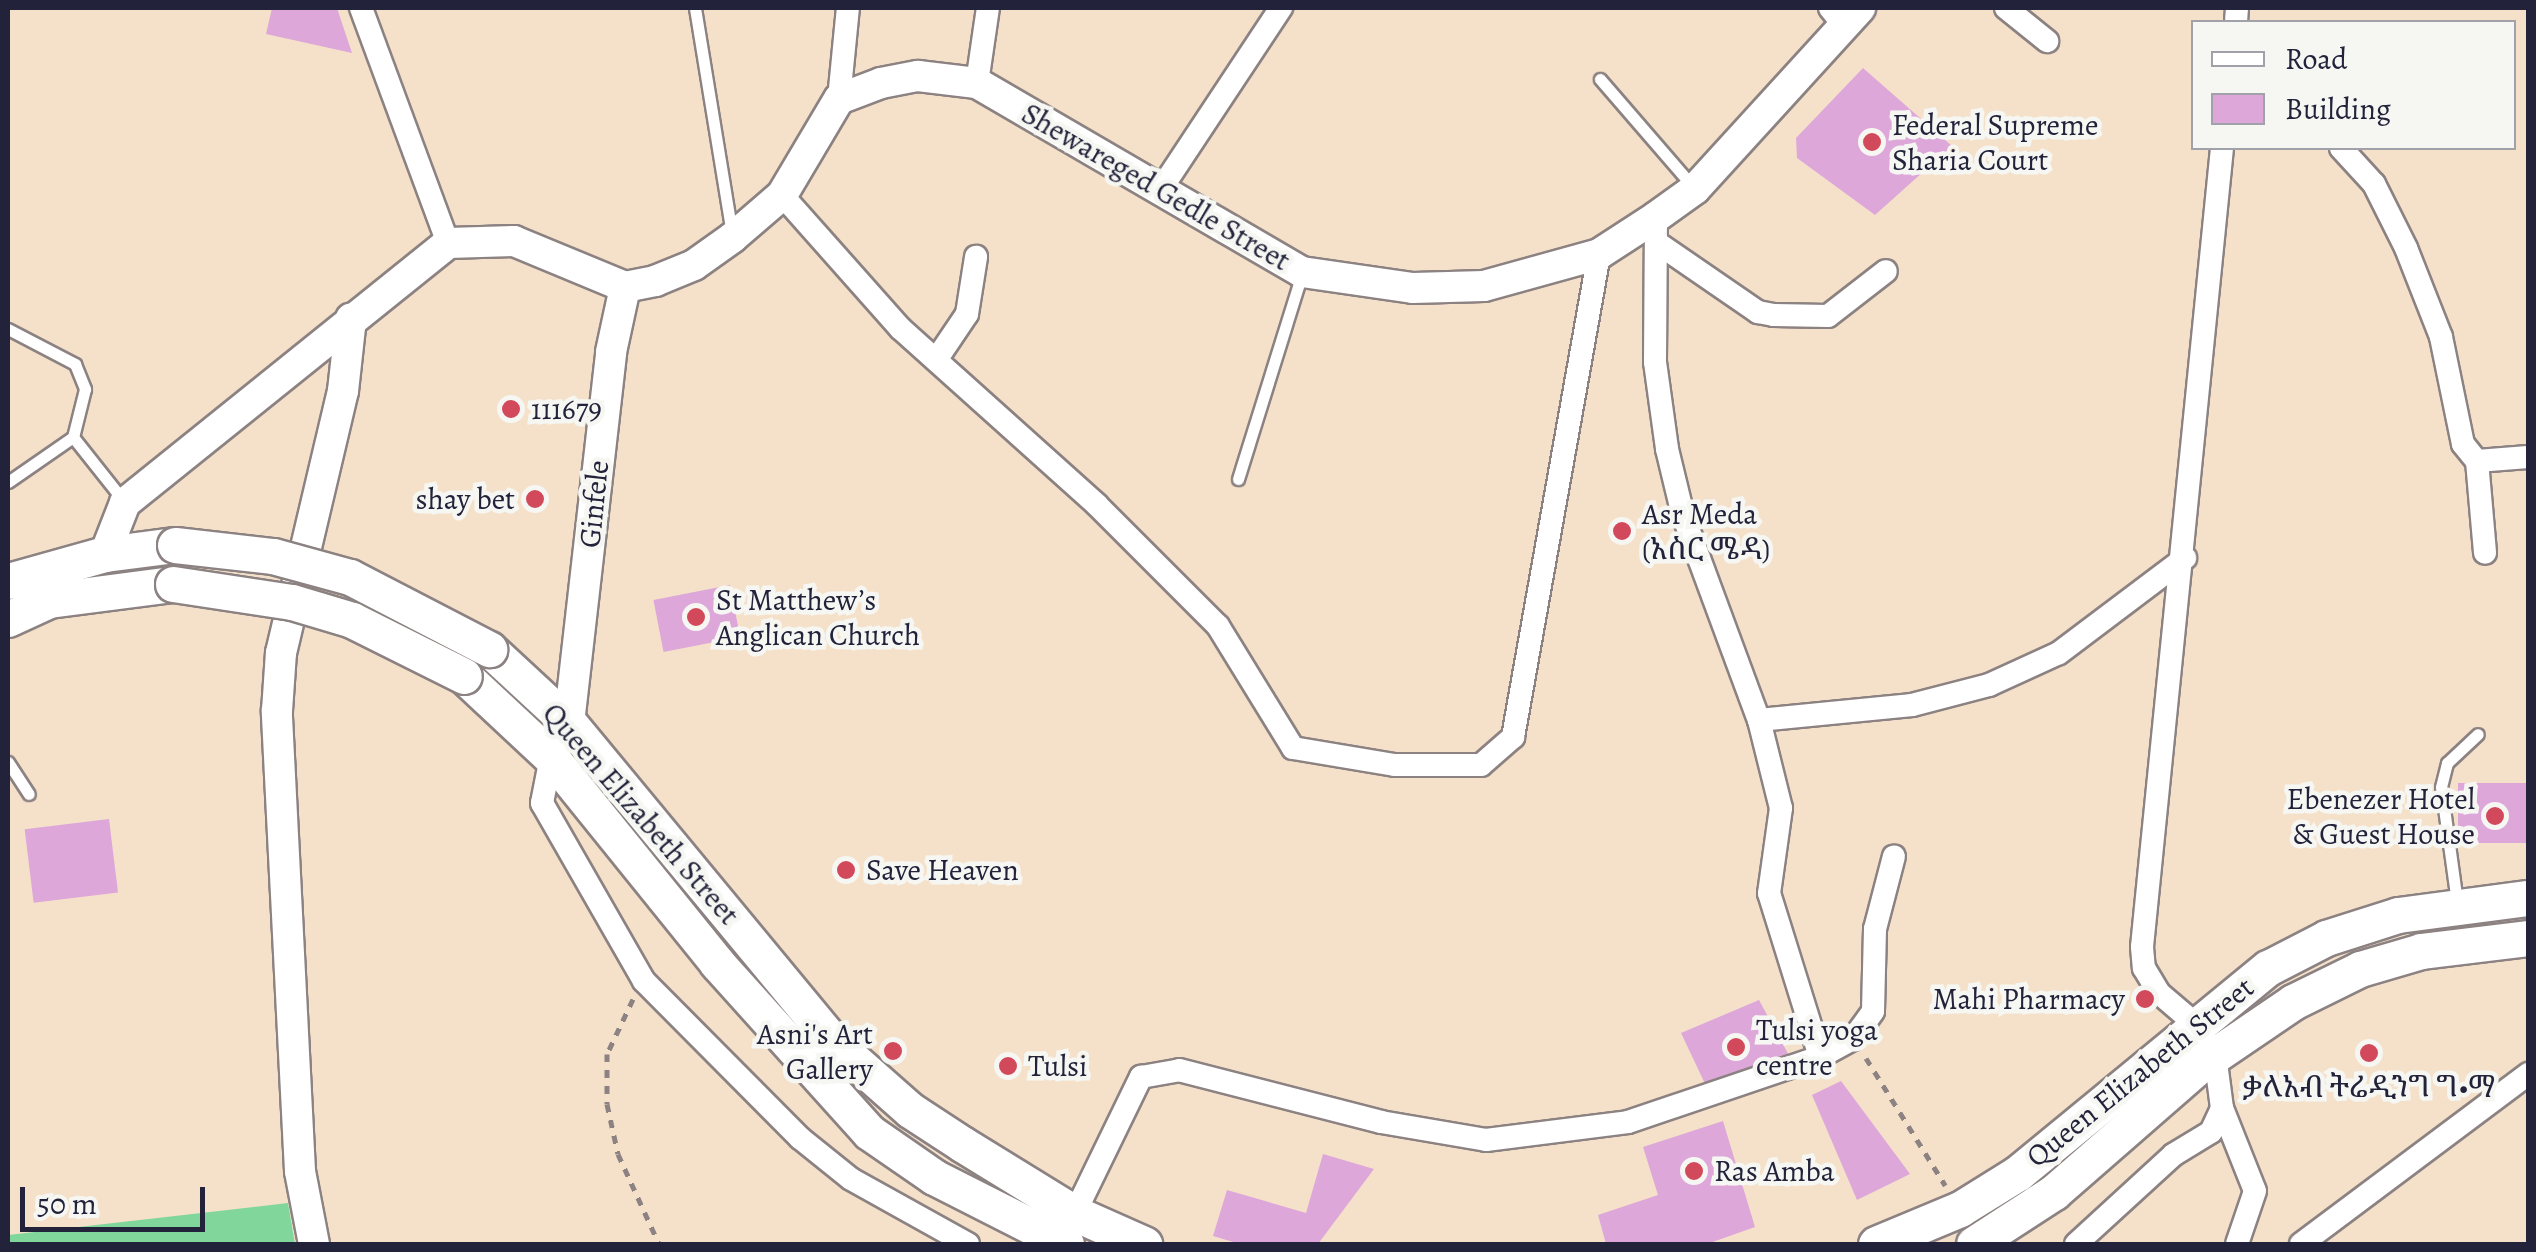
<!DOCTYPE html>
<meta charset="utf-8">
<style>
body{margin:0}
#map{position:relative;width:2536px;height:1252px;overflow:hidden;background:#f5e1ca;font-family:Alegreya,"Noto Serif Ethiopic",serif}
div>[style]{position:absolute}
.green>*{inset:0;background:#81d79b}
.building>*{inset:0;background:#dda7da;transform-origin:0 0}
.path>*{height:5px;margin-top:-2.5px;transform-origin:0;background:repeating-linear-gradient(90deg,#8c8282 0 8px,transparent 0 16px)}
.roads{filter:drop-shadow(2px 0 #8c8282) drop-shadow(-2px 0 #8c8282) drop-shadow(0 2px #8c8282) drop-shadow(0 -2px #8c8282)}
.lane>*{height:11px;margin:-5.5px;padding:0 5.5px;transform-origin:5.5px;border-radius:5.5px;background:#fff}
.street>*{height:22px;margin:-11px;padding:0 11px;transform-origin:11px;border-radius:11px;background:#fff}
.secondary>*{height:30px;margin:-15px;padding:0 15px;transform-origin:15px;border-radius:15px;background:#fff}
.primary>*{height:35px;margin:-17.5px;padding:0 17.5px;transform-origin:17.5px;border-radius:17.5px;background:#fff}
.bridges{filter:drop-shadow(2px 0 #8c8282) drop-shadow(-2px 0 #8c8282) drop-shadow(0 2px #8c8282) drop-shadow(0 -2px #8c8282)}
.primary-bridge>*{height:35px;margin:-17.5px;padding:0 17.5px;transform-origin:17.5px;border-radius:17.5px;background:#fff}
.dots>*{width:28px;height:28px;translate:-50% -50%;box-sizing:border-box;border:5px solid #f6f6f2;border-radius:50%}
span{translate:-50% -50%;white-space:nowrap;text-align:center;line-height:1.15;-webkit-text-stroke:9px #f6f6f2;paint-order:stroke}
.poi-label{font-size:30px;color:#22223b}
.left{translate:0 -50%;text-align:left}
.right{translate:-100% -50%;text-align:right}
.street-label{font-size:30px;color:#22223b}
.frame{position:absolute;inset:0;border:10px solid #22223b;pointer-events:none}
.legend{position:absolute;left:2191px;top:20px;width:325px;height:130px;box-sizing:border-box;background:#f6f6f2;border:2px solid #a1a1a9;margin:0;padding:12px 18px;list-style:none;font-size:30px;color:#22223b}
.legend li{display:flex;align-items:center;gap:20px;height:50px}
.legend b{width:50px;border:2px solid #a1a1a9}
.scale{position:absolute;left:20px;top:1187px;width:185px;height:45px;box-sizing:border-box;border:5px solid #22223b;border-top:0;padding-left:12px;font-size:30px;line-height:35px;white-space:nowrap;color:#22223b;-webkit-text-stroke:8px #f6f6f2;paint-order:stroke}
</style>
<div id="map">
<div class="green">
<div style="clip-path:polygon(288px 1203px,295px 1244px,8px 1244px,8px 1235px)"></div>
</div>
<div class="building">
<div style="clip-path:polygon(272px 8px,337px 8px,352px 53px,266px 34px)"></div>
<div style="clip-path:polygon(1863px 68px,1952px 146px,1875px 215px,1797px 158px,1796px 138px)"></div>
<div style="left:730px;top:585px;width:53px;height:78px;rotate:79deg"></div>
<div style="left:2528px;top:783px;width:60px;height:70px;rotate:90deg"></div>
<div style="left:109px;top:819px;width:74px;height:85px;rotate:83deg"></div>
<div style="clip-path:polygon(1759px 1000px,1792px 1061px,1708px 1090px,1681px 1033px)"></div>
<div style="clip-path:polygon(1841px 1081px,1910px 1174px,1857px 1200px,1812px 1095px)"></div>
<div style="clip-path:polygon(1723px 1121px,1755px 1227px,1707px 1244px,1606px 1244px,1598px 1215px,1658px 1195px,1643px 1147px)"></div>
<div style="clip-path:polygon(1323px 1154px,1374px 1169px,1318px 1244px,1240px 1244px,1213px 1236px,1227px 1190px,1306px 1213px)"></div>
</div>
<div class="path">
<div style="left:633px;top:999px;width:61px;rotate:115.3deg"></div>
<div style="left:607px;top:1054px;width:50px;rotate:90deg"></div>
<div style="left:607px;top:1104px;width:51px;rotate:77.6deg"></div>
<div style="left:618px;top:1154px;width:99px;rotate:65.5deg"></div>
<div style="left:1866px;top:1058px;width:150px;rotate:58.1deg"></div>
</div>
<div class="roads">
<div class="lane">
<div style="left:695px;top:8px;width:230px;rotate:80.7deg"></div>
<div style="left:1600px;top:79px;width:145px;rotate:49.2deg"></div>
<div style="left:8px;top:329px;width:76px;rotate:27.6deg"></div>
<div style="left:75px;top:364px;width:27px;rotate:68deg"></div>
<div style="left:85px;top:389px;width:49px;rotate:104deg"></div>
<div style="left:73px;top:437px;width:79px;rotate:145.3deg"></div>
<div style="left:73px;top:437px;width:80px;rotate:51.6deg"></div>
<div style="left:1238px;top:479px;width:216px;rotate:-72.7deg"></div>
<div style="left:8px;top:762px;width:38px;rotate:57deg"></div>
<div style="left:2457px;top:902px;width:116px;rotate:-97.9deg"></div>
<div style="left:2441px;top:787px;width:25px;rotate:-76deg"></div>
<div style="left:2447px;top:763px;width:42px;rotate:-43.1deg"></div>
</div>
<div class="street">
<div style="left:361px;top:8px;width:251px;rotate:69.7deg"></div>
<div style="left:1830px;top:8px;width:21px;rotate:51deg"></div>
<div style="left:2006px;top:8px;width:53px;rotate:38.8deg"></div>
<div style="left:2236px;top:22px;width:14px;rotate:-86deg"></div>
<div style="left:977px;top:83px;width:76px;rotate:-81.7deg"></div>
<div style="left:839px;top:99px;width:91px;rotate:-84.4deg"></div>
<div style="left:2222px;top:148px;width:803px;rotate:95.72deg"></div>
<div style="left:2142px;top:947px;width:21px;rotate:85deg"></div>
<div style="left:2144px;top:968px;width:29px;rotate:59deg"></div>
<div style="left:2159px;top:993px;width:46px;rotate:40.6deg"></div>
<div style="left:2194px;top:1023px;width:38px;rotate:57deg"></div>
<div style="left:2215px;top:1055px;width:53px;rotate:82.5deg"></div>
<div style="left:2222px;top:1108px;width:89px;rotate:68.3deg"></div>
<div style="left:2255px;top:1191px;width:56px;rotate:108.8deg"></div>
<div style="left:2341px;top:148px;width:49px;rotate:47.5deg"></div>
<div style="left:2374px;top:184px;width:72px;rotate:63.4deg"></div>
<div style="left:2406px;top:248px;width:96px;rotate:68.5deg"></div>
<div style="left:2441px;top:337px;width:109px;rotate:78.4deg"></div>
<div style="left:2463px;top:444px;width:22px;rotate:51deg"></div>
<div style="left:2477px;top:461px;width:51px;rotate:-4.5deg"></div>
<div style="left:1163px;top:186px;width:214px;rotate:-56.5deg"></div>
<div style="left:782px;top:195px;width:178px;rotate:48.4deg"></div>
<div style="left:900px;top:328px;width:265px;rotate:41.9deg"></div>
<div style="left:1097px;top:505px;width:171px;rotate:45deg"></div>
<div style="left:1218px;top:626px;width:143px;rotate:58.4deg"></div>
<div style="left:1293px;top:748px;width:103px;rotate:9.5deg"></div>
<div style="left:1395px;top:765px;width:86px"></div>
<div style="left:1481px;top:765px;width:43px;rotate:-41.2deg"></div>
<div style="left:1513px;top:737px;width:491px;rotate:-79.9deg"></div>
<div style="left:1656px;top:217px;width:145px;rotate:90.4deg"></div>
<div style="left:1655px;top:362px;width:88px;rotate:82.1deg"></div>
<div style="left:1667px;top:449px;width:68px;rotate:76.4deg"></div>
<div style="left:1683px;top:515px;width:219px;rotate:69.7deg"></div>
<div style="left:1759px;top:720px;width:91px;rotate:76deg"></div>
<div style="left:1781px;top:808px;width:86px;rotate:98deg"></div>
<div style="left:1769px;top:893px;width:172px;rotate:72.7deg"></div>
<div style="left:1656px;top:242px;width:124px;rotate:34.5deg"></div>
<div style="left:1758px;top:312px;width:16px;rotate:11deg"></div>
<div style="left:1774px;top:315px;width:54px;rotate:1.1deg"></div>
<div style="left:1828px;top:316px;width:73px;rotate:-37.8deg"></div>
<div style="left:936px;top:360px;width:55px;rotate:-56deg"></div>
<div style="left:967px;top:314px;width:58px;rotate:-81deg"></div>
<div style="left:2477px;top:461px;width:92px;rotate:85deg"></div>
<div style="left:1759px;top:720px;width:154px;rotate:-5.6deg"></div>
<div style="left:1912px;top:705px;width:80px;rotate:-14.6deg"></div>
<div style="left:1989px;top:685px;width:77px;rotate:-24.6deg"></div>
<div style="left:2059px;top:653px;width:158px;rotate:-37deg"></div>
<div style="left:551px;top:757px;width:47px;rotate:101.1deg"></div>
<div style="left:542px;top:803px;width:205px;rotate:60.2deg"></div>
<div style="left:644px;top:981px;width:221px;rotate:45.2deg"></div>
<div style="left:800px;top:1138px;width:65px;rotate:38.8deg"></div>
<div style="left:851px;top:1179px;width:134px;rotate:29.1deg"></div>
<div style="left:1069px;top:1225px;width:165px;rotate:-64.1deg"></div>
<div style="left:1141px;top:1077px;width:39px;rotate:-10deg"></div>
<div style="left:1179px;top:1070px;width:209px;rotate:14.4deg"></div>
<div style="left:1381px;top:1122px;width:107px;rotate:9.7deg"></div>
<div style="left:1486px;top:1140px;width:143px;rotate:-7.2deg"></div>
<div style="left:1628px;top:1122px;width:203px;rotate:-18.7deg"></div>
<div style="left:1820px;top:1057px;width:38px;rotate:-29deg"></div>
<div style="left:1853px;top:1039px;width:34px;rotate:-54deg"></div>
<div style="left:1873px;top:1011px;width:82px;rotate:-88.6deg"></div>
<div style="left:1875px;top:929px;width:75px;rotate:-75.4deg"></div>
<div style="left:2076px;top:1244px;width:132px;rotate:-42.5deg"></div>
<div style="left:2173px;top:1155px;width:44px;rotate:-31.2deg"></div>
<div style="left:2211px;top:1132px;width:26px;rotate:-65deg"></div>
<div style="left:2301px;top:1244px;width:284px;rotate:-36.8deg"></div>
</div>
<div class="secondary">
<div style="left:105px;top:554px;width:55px;rotate:-68.6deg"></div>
<div style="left:125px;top:503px;width:415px;rotate:-38.8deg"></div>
<div style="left:448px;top:243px;width:66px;rotate:-1.7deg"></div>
<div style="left:514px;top:241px;width:120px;rotate:22.5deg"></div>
<div style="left:625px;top:287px;width:31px;rotate:-11deg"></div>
<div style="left:655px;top:281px;width:42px;rotate:-22.3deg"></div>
<div style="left:694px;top:265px;width:47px;rotate:-35.4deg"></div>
<div style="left:732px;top:238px;width:66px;rotate:-40.7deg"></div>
<div style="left:782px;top:195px;width:112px;rotate:-59.3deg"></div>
<div style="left:839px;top:99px;width:45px;rotate:-20.9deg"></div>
<div style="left:881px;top:83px;width:38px;rotate:-11deg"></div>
<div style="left:918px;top:76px;width:59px;rotate:6.8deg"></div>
<div style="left:977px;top:83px;width:376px;rotate:30.2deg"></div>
<div style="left:1302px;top:272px;width:112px;rotate:8.2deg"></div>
<div style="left:1413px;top:288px;width:71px;rotate:-1.6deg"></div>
<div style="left:1484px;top:286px;width:119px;rotate:-15.5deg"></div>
<div style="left:1599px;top:254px;width:68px;rotate:-33deg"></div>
<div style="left:1656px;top:217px;width:48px;rotate:-35.7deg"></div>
<div style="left:1695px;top:189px;width:245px;rotate:-47.6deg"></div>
<div style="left:551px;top:757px;width:38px;rotate:-62deg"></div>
<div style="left:569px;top:723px;width:373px;rotate:-83.5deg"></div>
<div style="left:611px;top:352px;width:66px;rotate:-77.8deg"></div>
<div style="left:314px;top:1244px;width:74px;rotate:-100.9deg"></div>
<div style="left:300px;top:1171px;width:461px;rotate:-92.9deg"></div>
<div style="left:277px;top:711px;width:58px;rotate:-86.1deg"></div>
<div style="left:281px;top:653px;width:269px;rotate:-76.7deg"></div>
<div style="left:343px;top:391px;width:73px;rotate:-83.7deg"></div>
</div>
<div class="primary">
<div style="left:8px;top:581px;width:101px;rotate:-15.6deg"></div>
<div style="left:105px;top:554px;width:71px;rotate:-7.3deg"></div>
<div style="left:8px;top:619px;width:45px;rotate:-24.9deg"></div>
<div style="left:49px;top:600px;width:125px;rotate:-7.4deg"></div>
<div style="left:489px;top:649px;width:109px;rotate:42.8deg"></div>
<div style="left:569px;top:723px;width:413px;rotate:50.4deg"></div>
<div style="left:832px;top:1041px;width:104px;rotate:41.5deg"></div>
<div style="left:910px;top:1110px;width:62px;rotate:33.2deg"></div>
<div style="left:962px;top:1144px;width:132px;rotate:31.6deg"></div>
<div style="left:1074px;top:1213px;width:77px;rotate:23.9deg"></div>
<div style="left:464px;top:676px;width:119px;rotate:43deg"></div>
<div style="left:551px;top:757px;width:265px;rotate:51.1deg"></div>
<div style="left:717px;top:963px;width:227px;rotate:48deg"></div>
<div style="left:869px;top:1132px;width:79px;rotate:34.7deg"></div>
<div style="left:934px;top:1177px;width:148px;rotate:26.9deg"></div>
<div style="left:1876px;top:1244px;width:91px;rotate:-22.6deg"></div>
<div style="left:1960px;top:1209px;width:68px;rotate:-31.8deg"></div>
<div style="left:2018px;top:1173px;width:323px;rotate:-39.4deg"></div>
<div style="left:2268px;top:968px;width:65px;rotate:-27.3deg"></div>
<div style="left:2326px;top:938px;width:76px;rotate:-17.7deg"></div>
<div style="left:2398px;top:915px;width:131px;rotate:-7.5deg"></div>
<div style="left:1974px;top:1244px;width:95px;rotate:-33deg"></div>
<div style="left:2054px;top:1192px;width:189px;rotate:-41.1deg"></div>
<div style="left:2196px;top:1068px;width:117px;rotate:-34.2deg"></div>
<div style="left:2293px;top:1002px;width:75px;rotate:-26.2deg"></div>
<div style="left:2360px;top:969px;width:64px;rotate:-16.4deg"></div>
<div style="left:2421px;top:951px;width:108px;rotate:-6.9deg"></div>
</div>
</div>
<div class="bridges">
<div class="primary-bridge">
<div style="left:175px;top:545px;width:99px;rotate:6.4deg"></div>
<div style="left:273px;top:556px;width:80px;rotate:15.3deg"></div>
<div style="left:350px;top:577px;width:157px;rotate:27.4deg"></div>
<div style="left:173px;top:584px;width:120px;rotate:8.6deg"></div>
<div style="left:292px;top:602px;width:63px;rotate:16.7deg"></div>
<div style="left:352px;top:620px;width:125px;rotate:26.6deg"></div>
</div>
</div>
<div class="dots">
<div style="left:1872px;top:142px;background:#d1495b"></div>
<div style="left:511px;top:409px;background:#d1495b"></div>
<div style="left:535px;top:499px;background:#d1495b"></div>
<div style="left:1622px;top:531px;background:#d1495b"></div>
<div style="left:696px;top:617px;background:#d1495b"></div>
<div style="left:2495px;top:816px;background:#d1495b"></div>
<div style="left:846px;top:870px;background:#d1495b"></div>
<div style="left:2145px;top:999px;background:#d1495b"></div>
<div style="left:1736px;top:1047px;background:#d1495b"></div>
<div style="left:893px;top:1051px;background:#d1495b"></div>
<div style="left:2369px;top:1053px;background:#d1495b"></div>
<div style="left:1008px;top:1066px;background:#d1495b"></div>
<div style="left:1694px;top:1171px;background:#d1495b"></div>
</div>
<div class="poi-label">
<span class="left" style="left:1892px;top:142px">Federal Supreme<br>Sharia Court</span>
<span class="left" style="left:531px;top:409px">111679</span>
<span class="right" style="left:515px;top:499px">shay bet</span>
<span class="left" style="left:1642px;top:531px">Asr Meda<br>(አስር ሜዳ)</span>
<span class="left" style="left:716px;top:617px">St Matthew’s<br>Anglican Church</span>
<span class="right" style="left:2475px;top:816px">Ebenezer Hotel<br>&amp; Guest House</span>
<span class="left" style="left:866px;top:870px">Save Heaven</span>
<span class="right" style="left:2125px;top:999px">Mahi Pharmacy</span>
<span class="left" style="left:1756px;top:1047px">Tulsi yoga<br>centre</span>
<span class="right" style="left:873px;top:1051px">Asni's Art<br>Gallery</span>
<span class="left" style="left:1028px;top:1066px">Tulsi</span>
<span style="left:2369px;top:1087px">ቃለአብ ትሬዲንግ ግ•ማ</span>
<span class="left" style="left:1714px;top:1171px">Ras Amba</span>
</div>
<div class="street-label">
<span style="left:1156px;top:187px;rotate:30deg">Shewareged Gedle Street</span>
<span style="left:594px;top:504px;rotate:-84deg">Ginfele</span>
<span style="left:641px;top:814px;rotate:49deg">Queen Elizabeth Street</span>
<span style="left:2140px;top:1072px;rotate:-39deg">Queen Elizabeth Street</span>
</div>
<div class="frame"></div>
<ul class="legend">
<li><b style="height:12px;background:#fff"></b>Road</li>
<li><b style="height:28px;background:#dda7da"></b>Building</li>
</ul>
<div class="scale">50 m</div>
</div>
